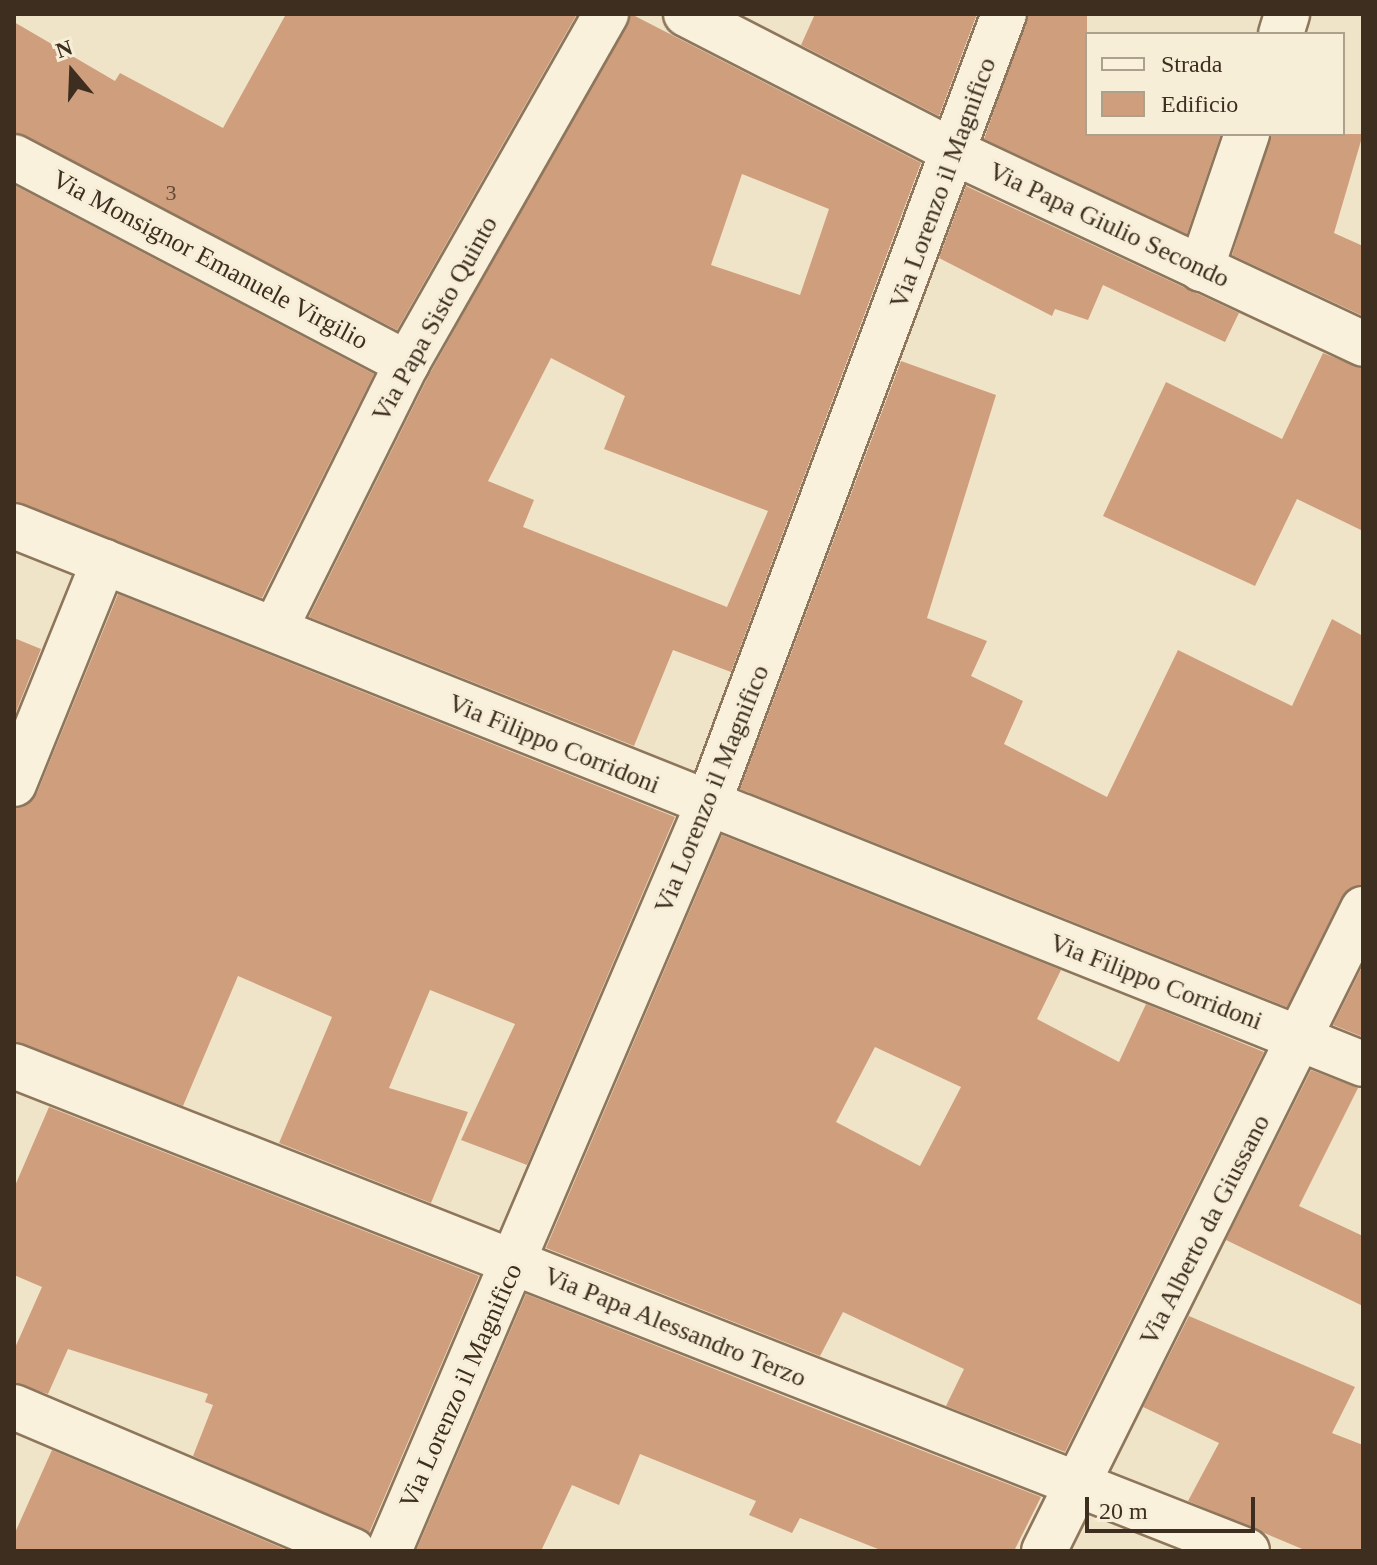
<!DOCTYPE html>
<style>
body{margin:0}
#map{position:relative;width:1377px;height:1565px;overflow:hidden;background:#f0e4c8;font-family:"Times New Roman",serif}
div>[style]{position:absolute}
.building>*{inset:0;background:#cf9f7d}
.roads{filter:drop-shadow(2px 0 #8d765c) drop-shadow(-2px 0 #8d765c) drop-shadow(0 2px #8d765c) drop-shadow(0 -2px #8d765c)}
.street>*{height:44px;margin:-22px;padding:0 22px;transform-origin:22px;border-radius:22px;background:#faf1dc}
span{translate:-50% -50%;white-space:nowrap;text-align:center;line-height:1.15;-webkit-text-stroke:6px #f7eed8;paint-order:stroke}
.number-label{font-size:22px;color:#624a37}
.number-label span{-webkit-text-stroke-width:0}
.street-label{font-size:26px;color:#3d2e20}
.frame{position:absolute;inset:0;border:16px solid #3d2e20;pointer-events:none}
.legend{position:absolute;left:1085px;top:32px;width:260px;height:104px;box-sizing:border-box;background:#f7eed8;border:2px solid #ada18e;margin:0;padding:10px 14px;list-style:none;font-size:24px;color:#3d2e20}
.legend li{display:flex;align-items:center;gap:16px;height:40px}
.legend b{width:40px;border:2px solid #ada18e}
.north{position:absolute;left:32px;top:32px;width:80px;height:80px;-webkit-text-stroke:6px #f7eed8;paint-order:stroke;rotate:341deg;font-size:22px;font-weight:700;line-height:32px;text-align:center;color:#3d2e20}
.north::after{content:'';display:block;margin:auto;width:28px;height:36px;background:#3d2e20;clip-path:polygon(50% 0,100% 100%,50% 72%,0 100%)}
.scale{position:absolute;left:1085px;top:1497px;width:170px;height:36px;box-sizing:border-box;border:4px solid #3d2e20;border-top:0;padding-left:10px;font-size:24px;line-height:28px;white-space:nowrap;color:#3d2e20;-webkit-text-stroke:6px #f7eed8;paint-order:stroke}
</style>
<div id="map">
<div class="building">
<div style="clip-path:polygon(286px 14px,577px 14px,397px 330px,14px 132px,14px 22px,115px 81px,120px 73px,223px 128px)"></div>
<div style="clip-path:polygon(evenodd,631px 14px,921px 163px,731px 672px,673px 650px,634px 746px,309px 617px,429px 375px,631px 14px,742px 174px,829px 209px,800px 295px,711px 265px,742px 174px,631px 14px,551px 358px,625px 396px,604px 449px,768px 511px,727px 607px,523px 527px,534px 500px,488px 481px,551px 358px)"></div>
<div style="clip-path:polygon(815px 14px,977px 14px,939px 116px,801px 45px)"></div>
<div style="clip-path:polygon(1028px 14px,1087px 14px,1087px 134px,1221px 134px,1187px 234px,984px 139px)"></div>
<div style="clip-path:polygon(1271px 134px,1363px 134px,1334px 233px,1363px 246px,1363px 316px,1232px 255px)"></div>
<div style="clip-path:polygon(14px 185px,374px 374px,262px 598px,14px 502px)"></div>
<div style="clip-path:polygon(966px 186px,1239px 313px,1225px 342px,1103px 285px,1088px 320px,1055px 309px,1052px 316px,939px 258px)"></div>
<div style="clip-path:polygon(1323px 353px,1363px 369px,1363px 531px,1297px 499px,1255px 586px,1103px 516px,1166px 382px,1282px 439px)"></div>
<div style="clip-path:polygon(901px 361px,996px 395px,927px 618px,987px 641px,971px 676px,1023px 701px,1004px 744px,1107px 797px,1178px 650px,1292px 706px,1332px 619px,1363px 636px,1363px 884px,1341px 898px,1287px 1007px,740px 789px)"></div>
<div style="clip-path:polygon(118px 594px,675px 817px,527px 1165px,461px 1140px,515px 1024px,430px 990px,389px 1088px,468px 1112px,431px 1203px,279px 1143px,332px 1017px,238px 976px,183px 1106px,14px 1042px,14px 808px,37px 793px)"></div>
<div style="clip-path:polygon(14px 638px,41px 649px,14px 717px)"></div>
<div style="clip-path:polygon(evenodd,722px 835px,1061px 970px,1037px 1019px,1119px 1062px,1146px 1004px,1264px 1052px,1065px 1452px,946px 1406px,964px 1369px,843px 1312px,820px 1356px,546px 1248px,722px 835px,875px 1047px,961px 1087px,920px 1166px,836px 1122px,875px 1047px)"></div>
<div style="clip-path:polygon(1363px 965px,1363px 1037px,1333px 1025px)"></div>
<div style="clip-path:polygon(1311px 1070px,1358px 1088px,1299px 1206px,1363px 1236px,1363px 1306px,1226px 1240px)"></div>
<div style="clip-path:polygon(49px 1107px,479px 1276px,369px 1533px,193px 1456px,213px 1405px,205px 1402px,208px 1394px,68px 1349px,48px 1394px,14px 1383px,14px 1350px,42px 1287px,14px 1275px,14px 1188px)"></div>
<div style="clip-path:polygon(526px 1294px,798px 1402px,1041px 1497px,1014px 1551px,883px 1551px,800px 1518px,792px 1533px,749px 1515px,756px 1501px,640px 1454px,619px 1505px,572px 1485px,541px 1551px,416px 1551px)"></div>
<div style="clip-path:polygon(1189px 1316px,1355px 1387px,1332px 1433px,1363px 1445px,1363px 1551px,1307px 1551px,1188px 1501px,1219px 1443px,1143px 1407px)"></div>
<div style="clip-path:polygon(52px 1450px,289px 1551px,14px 1551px,14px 1535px)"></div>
</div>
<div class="roads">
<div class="street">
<div style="left:686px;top:14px;width:304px;rotate:27.2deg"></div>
<div style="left:956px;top:153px;width:450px;rotate:25.1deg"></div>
<div style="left:1281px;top:34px;width:21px;rotate:-73deg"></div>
<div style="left:14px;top:157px;width:444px;rotate:27.7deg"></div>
<div style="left:1201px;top:269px;width:143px;rotate:-71.2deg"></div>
<div style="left:14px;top:526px;width:1452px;rotate:21.74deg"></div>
<div style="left:275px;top:629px;width:297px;rotate:-63.6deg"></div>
<div style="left:407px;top:363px;width:402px;rotate:-60.3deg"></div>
<div style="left:14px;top:784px;width:240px;rotate:-68deg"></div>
<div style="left:14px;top:1066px;width:1325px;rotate:21.47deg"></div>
<div style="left:14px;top:1407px;width:368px;rotate:23deg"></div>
<div style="left:389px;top:1551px;width:809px;rotate:-66.86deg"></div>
<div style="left:707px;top:807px;width:847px;rotate:-69.47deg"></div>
<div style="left:1044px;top:1551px;width:717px;rotate:-63.58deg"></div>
</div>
</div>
<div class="number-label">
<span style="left:171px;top:193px">3</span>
</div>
<div class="street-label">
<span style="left:943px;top:183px;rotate:-70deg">Via Lorenzo il Magnifico</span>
<span style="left:1109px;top:225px;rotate:25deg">Via Papa Giulio Secondo</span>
<span style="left:210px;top:260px;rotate:28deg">Via Monsignor Emanuele Virgilio</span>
<span style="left:435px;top:319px;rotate:-61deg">Via Papa Sisto Quinto</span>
<span style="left:554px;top:744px;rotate:22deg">Via Filippo Corridoni</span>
<span style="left:712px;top:789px;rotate:-68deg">Via Lorenzo il Magnifico</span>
<span style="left:1156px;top:982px;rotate:21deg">Via Filippo Corridoni</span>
<span style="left:1205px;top:1230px;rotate:-63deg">Via Alberto da Giussano</span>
<span style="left:675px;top:1327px;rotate:22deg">Via Papa Alessandro Terzo</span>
<span style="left:461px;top:1386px;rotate:-66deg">Via Lorenzo il Magnifico</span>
</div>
<div class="frame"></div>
<ul class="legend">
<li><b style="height:10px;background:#faf1dc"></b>Strada</li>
<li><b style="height:22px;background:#cf9f7d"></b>Edificio</li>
</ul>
<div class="north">N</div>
<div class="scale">20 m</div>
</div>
